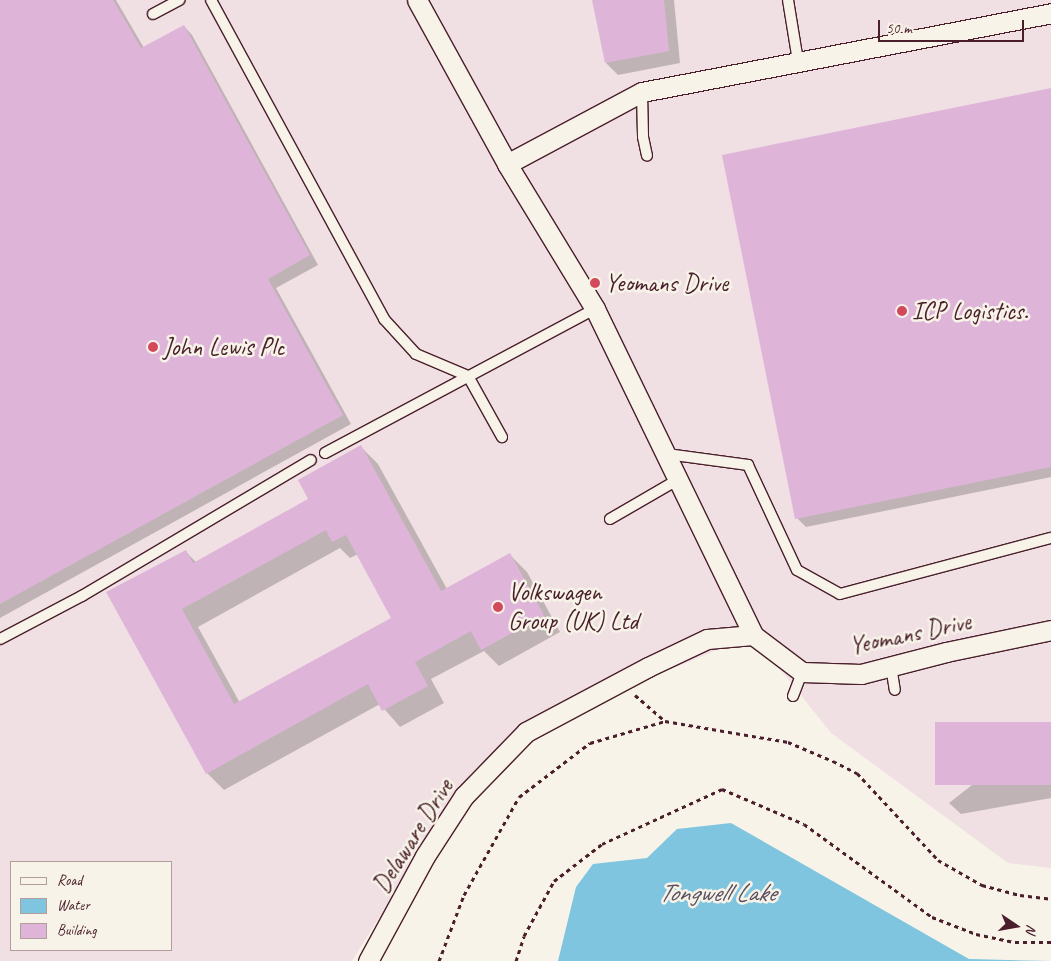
<!DOCTYPE html>
<style>
body{margin:0}
#map{position:relative;width:1051px;height:961px;overflow:hidden;background:#f7f3e8;font-family:Caveat,sans-serif}
div>[style]{position:absolute}
.built>*{inset:0;background:#f0e0e4}
.water>*{inset:0;background:#7fc5e0}
.shadow>*{inset:0;background:#0003}
.building>*{inset:0;background:#deb4d9;transform-origin:0 0}
.path>*{height:3px;margin-top:-1.5px;transform-origin:0;background:repeating-linear-gradient(90deg,#4a1f2b 0 4px,transparent 0 8px)}
.roads{filter:drop-shadow(1px 0 #4a1f2b) drop-shadow(-1px 0 #4a1f2b) drop-shadow(0 1px #4a1f2b) drop-shadow(0 -1px #4a1f2b)}
.lane>*{height:10px;margin:-5px;padding:0 5px;transform-origin:5px;border-radius:5px;background:#f7f3e8}
.street>*{height:19px;margin:-9.5px;padding:0 9.5px;transform-origin:9.5px;border-radius:9.5px;background:#f7f3e8}
.dots>*{width:14px;height:14px;translate:-50% -50%;box-sizing:border-box;border:2px solid #f7f3e8;border-radius:50%}
span{translate:-50% -50%;white-space:nowrap;text-align:center;line-height:1.15;-webkit-text-stroke:5px #f7f3e8;paint-order:stroke}
.poi-label{font-size:25px;color:#4a1f2b}
.left{translate:0 -50%;text-align:left}
.street-label{font-size:25px;color:#4a1f2b}
.water-label{font-size:26px;color:#5a5161;font-style:italic}
.legend{position:absolute;left:10px;top:861px;width:162px;height:90px;box-sizing:border-box;background:#f7f3e8;border:1px solid #b29e9c;margin:0;padding:6px 9px;list-style:none;font-size:15px;color:#4a1f2b}
.legend li{display:flex;align-items:center;gap:10px;height:25px}
.legend b{width:25px;border:1px solid #b29e9c}
.north{position:absolute;left:991px;top:901px;width:50px;height:50px;-webkit-text-stroke:4px #f7f3e8;paint-order:stroke;rotate:102deg;font-size:14px;font-weight:700;line-height:20px;text-align:center;color:#4a1f2b}
.north::after{content:'';display:block;margin:auto;width:18px;height:22px;background:#4a1f2b;clip-path:polygon(50% 0,100% 100%,50% 72%,0 100%)}
.scale{position:absolute;left:878px;top:20px;width:146px;height:22px;box-sizing:border-box;border:2px solid #4a1f2b;border-top:0;padding-left:6px;font-size:15px;line-height:18px;white-space:nowrap;color:#4a1f2b;-webkit-text-stroke:4px #f7f3e8;paint-order:stroke}
</style>
<div id="map">
<div class="built">
<div style="clip-path:polygon(evenodd,0 0,1051px 0,1051px 868px,1008px 863px,831px 733px,753px 635px,527px 729px,378px 919px,352px 961px,0 961px,0 0,11px 862px,171px 862px,171px 950px,11px 950px,11px 862px)"></div>
</div>
<div class="water">
<div style="clip-path:polygon(731px 823px,969px 959px,1051px 961px,558px 961px,576px 887px,593px 864px,647px 858px,677px 829px)"></div>
</div>
<div class="shadow">
<div style="clip-path:polygon(0 0,116px 0,144px 48px,184px 26px,192px 35px,318px 265px,276px 288px,351px 424px,0 618px)"></div>
<div style="clip-path:polygon(593px 0,674px 0,680px 63px,618px 75px,606px 63px)"></div>
<div style="clip-path:polygon(1051px 89px,1051px 477px,806px 527px,797px 518px)"></div>
<div style="clip-path:polygon(evenodd,361px 447px,378px 464px,447px 589px,510px 555px,527px 572px,560px 632px,499px 666px,484px 651px,431px 679px,444px 703px,400px 727px,380px 704px,224px 790px,207px 773px,108px 592px,186px 552px,196px 562px,310px 500px,361px 447px,340px 548px,350px 558px,358px 554px,393px 618px,240px 703px,198px 627px,340px 548px)"></div>
<div style="clip-path:polygon(1051px 723px,1051px 798px,961px 814px,949px 803px)"></div>
</div>
<div class="building">
<div style="clip-path:polygon(0 0,113px 0,141px 48px,184px 25px,310px 255px,268px 279px,343px 415px,0 604px)"></div>
<div style="clip-path:polygon(592px 0,664px 0,669px 51px,605px 63px)"></div>
<div style="clip-path:polygon(1051px 88px,1051px 467px,795px 519px,722px 155px)"></div>
<div style="clip-path:polygon(evenodd,361px 445px,441px 591px,510px 553px,544px 615px,481px 650px,471px 631px,415px 662px,428px 686px,382px 711px,368px 684px,206px 774px,106px 592px,186px 550px,193px 563px,308px 499px,298px 480px,361px 445px,326px 530px,332px 542px,346px 535px,391px 618px,234px 704px,182px 609px,326px 530px)"></div>
<div style="left:1051px;top:722px;width:63px;height:116px;rotate:90deg"></div>
</div>
<div class="path">
<div style="left:635px;top:695px;width:38px;rotate:41deg"></div>
<div style="left:439px;top:961px;width:71px;rotate:-69.3deg"></div>
<div style="left:464px;top:895px;width:112px;rotate:-60.7deg"></div>
<div style="left:519px;top:797px;width:89px;rotate:-37.3deg"></div>
<div style="left:590px;top:743px;width:78px;rotate:-16.3deg"></div>
<div style="left:665px;top:721px;width:125px;rotate:9.7deg"></div>
<div style="left:788px;top:742px;width:49px;rotate:22.9deg"></div>
<div style="left:833px;top:761px;width:27px;rotate:27deg"></div>
<div style="left:857px;top:773px;width:119px;rotate:47deg"></div>
<div style="left:938px;top:860px;width:51px;rotate:29.6deg"></div>
<div style="left:982px;top:885px;width:39px;rotate:15deg"></div>
<div style="left:1020px;top:895px;width:31px;rotate:7deg"></div>
<div style="left:516px;top:961px;width:26px;rotate:-72deg"></div>
<div style="left:524px;top:936px;width:63px;rotate:-61.4deg"></div>
<div style="left:554px;top:881px;width:61px;rotate:-37.6deg"></div>
<div style="left:602px;top:844px;width:132px;rotate:-24.6deg"></div>
<div style="left:722px;top:789px;width:89px;rotate:23.1deg"></div>
<div style="left:804px;top:824px;width:158px;rotate:36deg"></div>
<div style="left:932px;top:917px;width:47px;rotate:21.1deg"></div>
<div style="left:976px;top:934px;width:40px;rotate:12deg"></div>
<div style="left:1015px;top:942px;width:36px"></div>
</div>
<div class="roads">
<div class="lane">
<div style="left:211px;top:0;width:363px;rotate:61.5deg"></div>
<div style="left:384px;top:319px;width:47px;rotate:47.6deg"></div>
<div style="left:416px;top:354px;width:56px;rotate:22.9deg"></div>
<div style="left:468px;top:376px;width:70px;rotate:60.9deg"></div>
<div style="left:788px;top:0;width:62px;rotate:80.7deg"></div>
<div style="left:153px;top:14px;width:30px;rotate:-28deg"></div>
<div style="left:642px;top:92px;width:45px;rotate:88.7deg"></div>
<div style="left:643px;top:137px;width:19px;rotate:78deg"></div>
<div style="left:325px;top:453px;width:306px;rotate:-28.1deg"></div>
<div style="left:667px;top:454px;width:82px;rotate:7.7deg"></div>
<div style="left:748px;top:465px;width:116px;rotate:65deg"></div>
<div style="left:797px;top:570px;width:49px;rotate:29.2deg"></div>
<div style="left:840px;top:594px;width:218px;rotate:-14.9deg"></div>
<div style="left:610px;top:519px;width:80px;rotate:-30.1deg"></div>
<div style="left:0;top:639px;width:93px;rotate:-27.7deg"></div>
<div style="left:82px;top:596px;width:266px;rotate:-30.7deg"></div>
<div style="left:891px;top:666px;width:24px;rotate:81deg"></div>
<div style="left:793px;top:696px;width:26px;rotate:-69deg"></div>
</div>
<div class="street">
<div style="left:417px;top:0;width:187px;rotate:61.2deg"></div>
<div style="left:507px;top:164px;width:170px;rotate:58.7deg"></div>
<div style="left:595px;top:309px;width:362px;rotate:64.1deg"></div>
<div style="left:753px;top:635px;width:61px;rotate:37.1deg"></div>
<div style="left:802px;top:672px;width:59px;rotate:1.9deg"></div>
<div style="left:861px;top:674px;width:88px;rotate:-14.5deg"></div>
<div style="left:946px;top:652px;width:107px;rotate:-11.8deg"></div>
<div style="left:507px;top:164px;width:153px;rotate:-28.1deg"></div>
<div style="left:642px;top:92px;width:417px;rotate:-10.9deg"></div>
<div style="left:368px;top:961px;width:119px;rotate:-61.5deg"></div>
<div style="left:425px;top:856px;width:72px;rotate:-57deg"></div>
<div style="left:464px;top:796px;width:89px;rotate:-45.9deg"></div>
<div style="left:526px;top:732px;width:138px;rotate:-28deg"></div>
<div style="left:648px;top:667px;width:65px;rotate:-25.4deg"></div>
<div style="left:707px;top:639px;width:46px;rotate:-5deg"></div>
</div>
</div>
<div class="dots">
<div style="left:595px;top:283px;background:#d1495b"></div>
<div style="left:902px;top:311px;background:#d1495b"></div>
<div style="left:153px;top:347px;background:#d1495b"></div>
<div style="left:498px;top:607px;background:#d1495b"></div>
</div>
<div class="poi-label">
<span class="left" style="left:605px;top:283px">Yeomans Drive</span>
<span class="left" style="left:912px;top:311px">ICP Logistics.</span>
<span class="left" style="left:163px;top:347px">John Lewis Plc</span>
<span class="left" style="left:508px;top:607px">Volkswagen<br>Group (UK) Ltd</span>
</div>
<div class="street-label">
<span style="left:910px;top:634px;rotate:-12deg">Yeomans Drive</span>
<span style="left:413px;top:836px;rotate:-58deg">Delaware Drive</span>
</div>
<div class="water-label">
<span style="left:717px;top:893px">Tongwell Lake</span>
</div>
<ul class="legend">
<li><b style="height:6px;background:#f7f3e8"></b>Road</li>
<li><b style="height:14px;background:#7fc5e0"></b>Water</li>
<li><b style="height:14px;background:#deb4d9"></b>Building</li>
</ul>
<div class="north">N</div>
<div class="scale">50 m</div>
</div>
